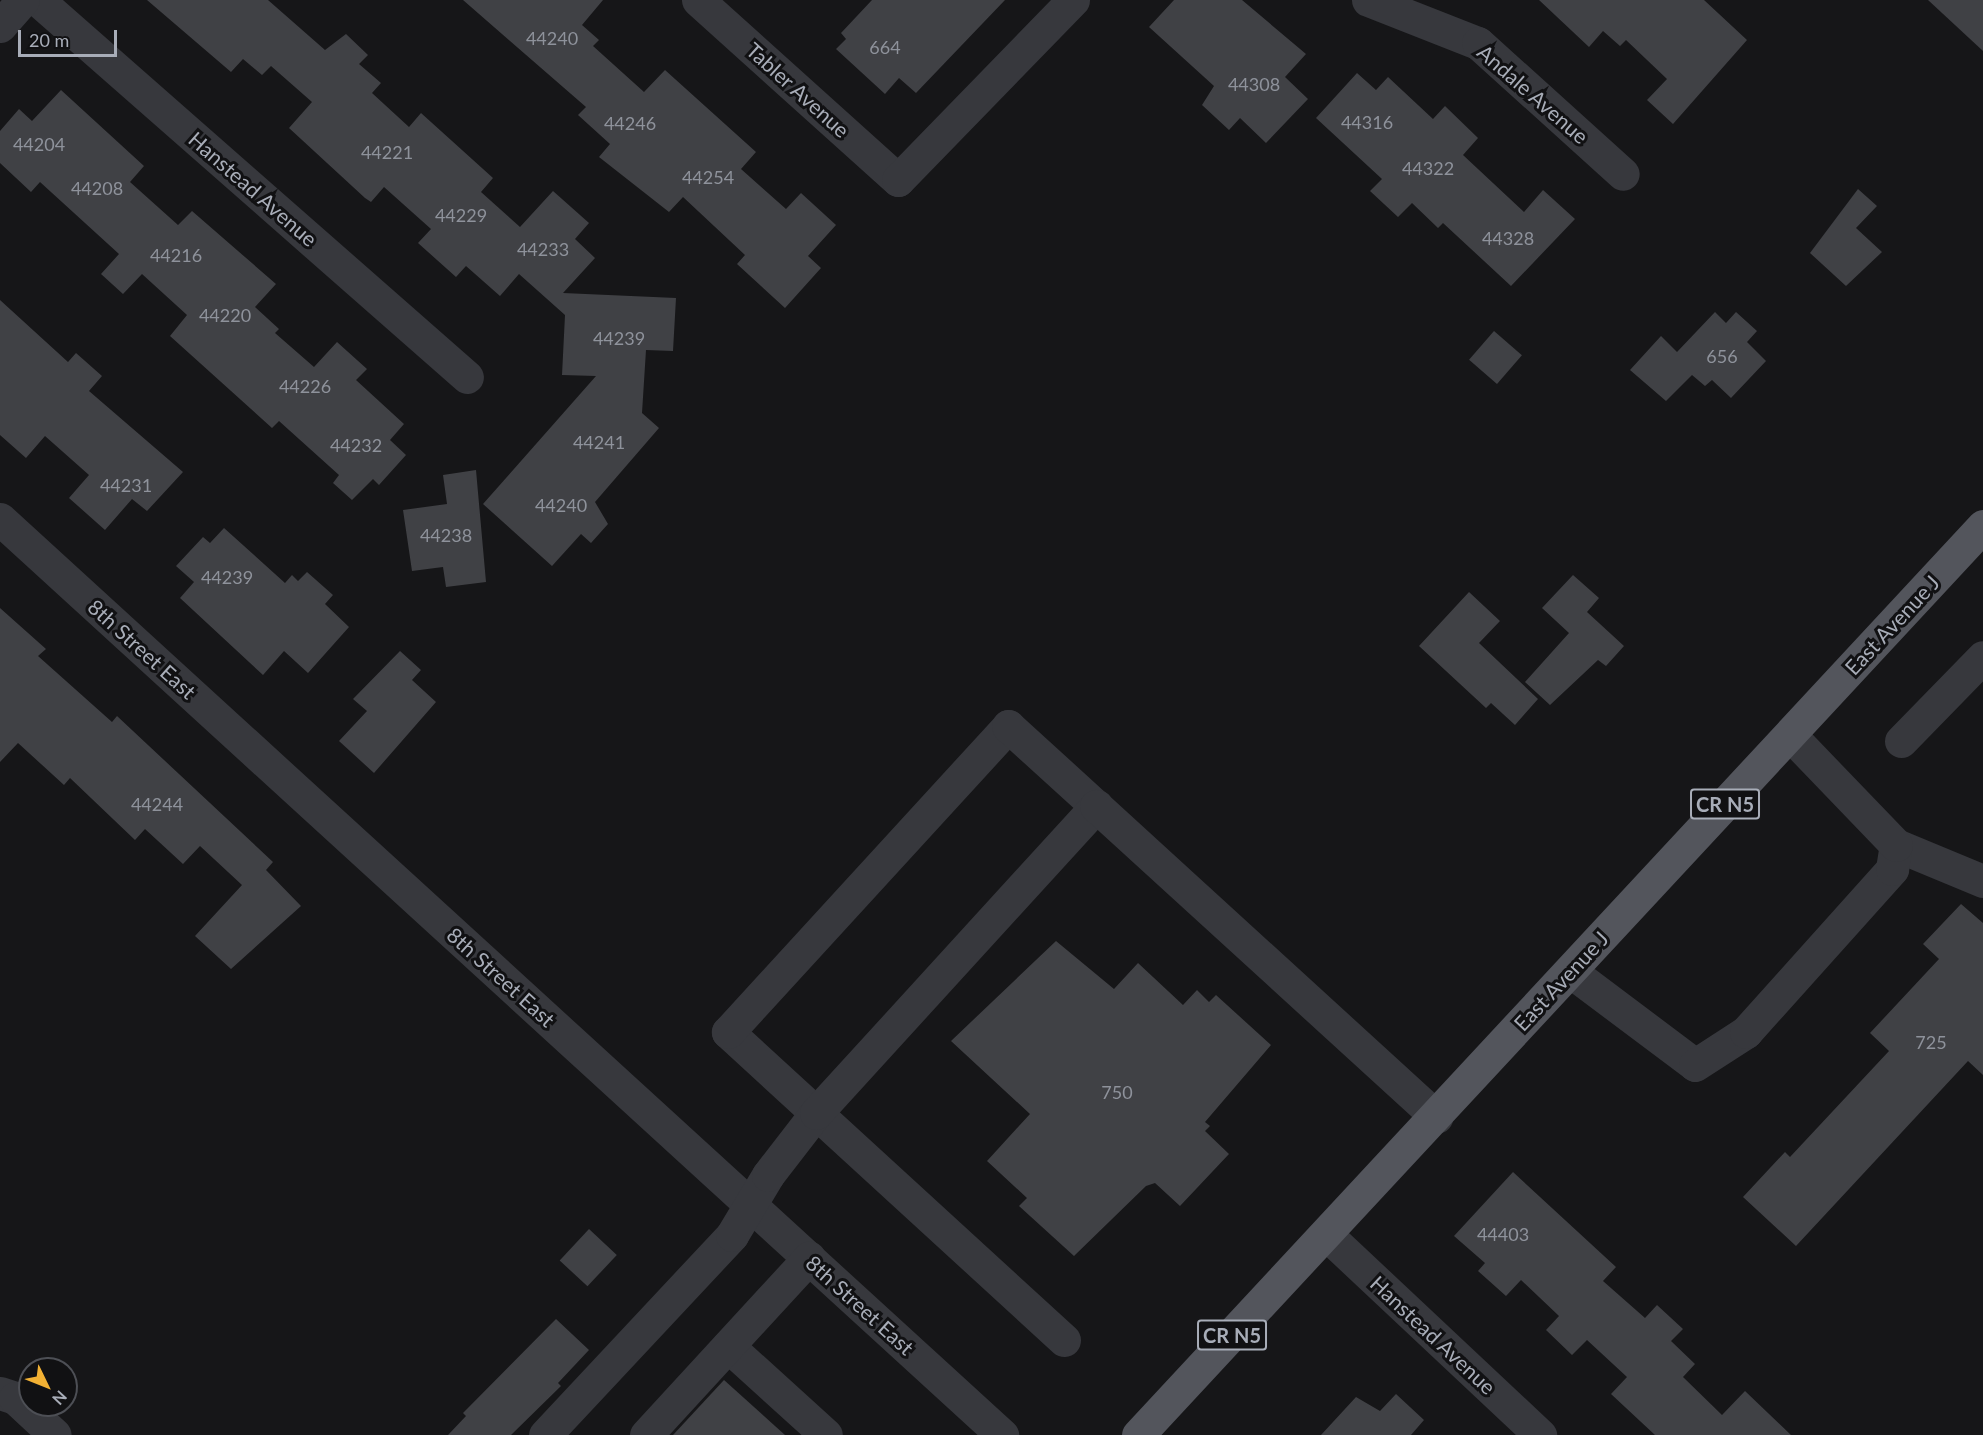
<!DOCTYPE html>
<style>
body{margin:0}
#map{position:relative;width:1983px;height:1435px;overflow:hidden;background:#161618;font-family:Lato,sans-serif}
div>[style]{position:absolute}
.building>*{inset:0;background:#404145;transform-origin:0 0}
.minor>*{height:33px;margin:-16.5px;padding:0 16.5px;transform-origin:16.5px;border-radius:16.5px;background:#37383d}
.major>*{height:33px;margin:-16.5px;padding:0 16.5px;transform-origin:16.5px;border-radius:16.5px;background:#53555c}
span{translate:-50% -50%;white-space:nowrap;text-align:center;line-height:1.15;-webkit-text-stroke:6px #111113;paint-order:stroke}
.number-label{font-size:18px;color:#8e929b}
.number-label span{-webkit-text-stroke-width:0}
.shield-label span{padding:2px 4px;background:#111113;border:2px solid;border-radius:4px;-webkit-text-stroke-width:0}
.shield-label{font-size:20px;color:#a8adb8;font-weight:700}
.street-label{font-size:21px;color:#a8adb8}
.north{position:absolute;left:18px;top:1357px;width:60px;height:60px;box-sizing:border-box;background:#111113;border:2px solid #4d4f55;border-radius:50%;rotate:133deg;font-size:16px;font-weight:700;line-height:24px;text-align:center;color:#a8adb8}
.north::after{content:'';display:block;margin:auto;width:21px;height:27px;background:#f2b134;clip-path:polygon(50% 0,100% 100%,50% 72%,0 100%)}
.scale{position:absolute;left:18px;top:30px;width:99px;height:27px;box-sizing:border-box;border:3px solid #a8adb8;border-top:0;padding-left:8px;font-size:18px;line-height:21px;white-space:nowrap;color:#a8adb8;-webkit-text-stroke:4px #111113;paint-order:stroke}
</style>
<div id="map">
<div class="building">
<div style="clip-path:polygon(147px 0,268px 0,325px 50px,346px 34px,368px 55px,359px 64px,381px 83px,372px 93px,409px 127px,421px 113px,493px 178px,481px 192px,520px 227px,553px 191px,589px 223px,575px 239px,595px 258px,563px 293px,676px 298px,673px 351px,646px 350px,642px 413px,659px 428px,595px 502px,608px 524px,591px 543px,581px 534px,552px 566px,483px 504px,596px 376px,562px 375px,565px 315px,519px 274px,500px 296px,466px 266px,456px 277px,418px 243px,431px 229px,384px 187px,371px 202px,365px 198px,289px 128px,312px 102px,271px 66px,262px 75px,243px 59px,231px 72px)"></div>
<div style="clip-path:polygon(463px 0,603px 0,582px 25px,599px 40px,593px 46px,644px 92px,665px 70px,756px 152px,741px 169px,786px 209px,801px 193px,836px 225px,808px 256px,821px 268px,785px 308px,737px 264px,745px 255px,683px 197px,669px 212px,599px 157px,610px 144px,578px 115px,586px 107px)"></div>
<div style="clip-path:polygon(872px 0,1005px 0,916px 93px,899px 78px,885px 94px,836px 49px,846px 39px,841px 33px)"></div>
<div style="clip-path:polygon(1174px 0,1242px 0,1306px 54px,1285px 77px,1308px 99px,1266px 143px,1240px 118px,1229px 130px,1202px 105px,1214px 86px,1149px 27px)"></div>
<div style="clip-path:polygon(1539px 0,1704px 0,1747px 40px,1673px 124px,1647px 100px,1667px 79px,1626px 40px,1620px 46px,1603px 31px,1589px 47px)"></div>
<div style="clip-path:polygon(1928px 0,1983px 0,1983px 51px)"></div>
<div style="clip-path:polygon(1357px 73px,1376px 90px,1388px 77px,1433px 119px,1445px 106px,1478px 138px,1463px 155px,1524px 212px,1543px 190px,1575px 219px,1511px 286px,1443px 223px,1438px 228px,1412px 203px,1398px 217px,1370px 191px,1382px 179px,1316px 118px)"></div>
<div style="clip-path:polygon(61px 90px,144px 166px,130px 182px,178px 225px,192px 211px,276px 284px,255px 307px,279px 329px,275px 333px,314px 367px,337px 342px,367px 369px,356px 380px,404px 424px,390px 440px,406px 455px,379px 485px,373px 479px,352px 500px,333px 483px,339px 475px,279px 421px,272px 428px,170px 336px,187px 315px,142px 274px,123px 294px,101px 274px,119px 254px,40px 182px,31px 192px,0 163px,0 131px,19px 109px,32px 121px)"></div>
<div style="clip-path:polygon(1858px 189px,1877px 206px,1856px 228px,1882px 252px,1846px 286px,1810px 253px)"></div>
<div style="clip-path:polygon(0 300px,68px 362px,76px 353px,102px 376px,89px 391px,183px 472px,147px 511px,132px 499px,105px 530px,69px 498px,89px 475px,45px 436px,26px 458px,0 435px)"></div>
<div style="clip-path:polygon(1715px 312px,1726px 323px,1736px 312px,1757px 331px,1747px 342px,1766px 361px,1731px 398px,1712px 380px,1705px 386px,1692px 375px,1666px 401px,1630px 370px,1661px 336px,1677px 352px)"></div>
<div style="left:1494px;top:331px;width:37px;height:38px;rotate:41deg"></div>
<div style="clip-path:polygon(476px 470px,486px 582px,446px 587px,443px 567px,412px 571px,403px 510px,447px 504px,443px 475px)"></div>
<div style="clip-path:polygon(224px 528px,285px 583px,292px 575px,298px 581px,307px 572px,333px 595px,325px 604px,349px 627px,308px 673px,284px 651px,263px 675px,180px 598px,194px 582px,176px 566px,203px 537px,210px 543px)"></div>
<div style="clip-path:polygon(1573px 575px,1599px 598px,1587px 612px,1624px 646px,1606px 666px,1598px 660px,1550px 705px,1525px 682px,1569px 633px,1542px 608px)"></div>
<div style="clip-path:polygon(1469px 592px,1500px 621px,1479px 643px,1538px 699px,1515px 725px,1491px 703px,1486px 708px,1419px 646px)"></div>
<div style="clip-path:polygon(0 608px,46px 649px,38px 656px,112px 722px,117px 716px,273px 862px,266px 870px,301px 906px,231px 969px,195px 936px,242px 885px,200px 846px,183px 864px,145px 829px,135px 840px,70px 778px,64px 785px,18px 743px,0 762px)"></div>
<div style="clip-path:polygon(400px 651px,421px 670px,412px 680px,436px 702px,374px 773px,339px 741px,367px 711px,353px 699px)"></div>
<div style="clip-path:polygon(1961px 904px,1983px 923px,1983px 1075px,1968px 1061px,1796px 1246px,1743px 1197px,1785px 1152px,1790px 1157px,1889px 1051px,1870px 1033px,1939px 959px,1923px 944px)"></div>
<div style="clip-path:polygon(1056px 941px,1114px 989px,1138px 963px,1183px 1005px,1197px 990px,1209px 1002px,1216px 995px,1271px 1045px,1205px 1122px,1210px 1126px,1205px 1131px,1229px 1154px,1180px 1206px,1155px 1183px,1146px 1186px,1074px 1256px,1019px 1206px,1027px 1198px,987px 1161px,1030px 1114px,951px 1041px)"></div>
<div style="clip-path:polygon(1513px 1172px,1616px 1267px,1603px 1281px,1645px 1318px,1657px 1305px,1683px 1329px,1671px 1341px,1695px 1364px,1683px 1377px,1722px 1415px,1745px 1391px,1791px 1435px,1655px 1435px,1611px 1394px,1627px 1377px,1587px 1340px,1572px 1355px,1546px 1330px,1559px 1316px,1521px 1280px,1506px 1296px,1478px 1271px,1485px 1263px,1454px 1236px)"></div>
<div style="left:589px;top:1229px;width:38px;height:43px;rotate:43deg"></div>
<div style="clip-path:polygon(556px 1319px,589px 1350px,558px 1383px,561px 1386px,511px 1435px,448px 1435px,466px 1416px,463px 1413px)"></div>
<div style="clip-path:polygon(724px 1380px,785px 1435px,673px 1435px)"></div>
<div style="clip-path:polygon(1396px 1394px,1424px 1420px,1411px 1435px,1321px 1435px,1356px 1397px,1380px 1411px)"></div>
</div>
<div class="minor">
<div style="left:38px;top:0;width:571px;rotate:41.31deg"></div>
<div style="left:698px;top:0;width:269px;rotate:42deg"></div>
<div style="left:898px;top:180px;width:251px;rotate:-45.8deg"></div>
<div style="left:1368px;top:0;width:118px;rotate:21.4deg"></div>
<div style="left:1478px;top:43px;width:195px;rotate:42.1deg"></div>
<div style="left:0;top:26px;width:35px;rotate:-49deg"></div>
<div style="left:0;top:519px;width:1358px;rotate:42.43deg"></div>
<div style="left:1901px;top:741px;width:117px;rotate:-45.7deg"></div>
<div style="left:1896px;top:845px;width:94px;rotate:22.5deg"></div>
<div style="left:1570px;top:971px;width:156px;rotate:36.9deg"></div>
<div style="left:1695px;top:1065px;width:61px;rotate:-32.9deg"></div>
<div style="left:1746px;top:1032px;width:219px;rotate:-48.1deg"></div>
<div style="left:1892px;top:869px;width:24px;rotate:-81deg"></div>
<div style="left:1896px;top:845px;width:153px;rotate:-133.9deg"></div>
<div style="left:1326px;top:1234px;width:294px;rotate:43.2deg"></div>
<div style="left:1064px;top:1340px;width:456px;rotate:-137.5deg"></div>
<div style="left:728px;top:1032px;width:415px;rotate:-47.5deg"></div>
<div style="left:1008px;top:726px;width:119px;rotate:42.3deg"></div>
<div style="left:728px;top:1346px;width:132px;rotate:42.2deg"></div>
<div style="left:0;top:1393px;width:16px;rotate:18deg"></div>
<div style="left:15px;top:1398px;width:54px;rotate:42.8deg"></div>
<div style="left:545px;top:1435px;width:274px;rotate:-46.9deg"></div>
<div style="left:732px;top:1235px;width:70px;rotate:-59deg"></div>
<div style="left:768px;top:1175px;width:78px;rotate:-52.3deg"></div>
<div style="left:816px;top:1113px;width:416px;rotate:-47.6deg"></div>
<div style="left:1096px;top:806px;width:461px;rotate:42.4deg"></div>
<div style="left:646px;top:1435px;width:241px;rotate:-47.4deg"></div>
</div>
<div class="major">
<div style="left:1138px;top:1435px;width:1241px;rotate:-47.09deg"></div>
</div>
<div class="number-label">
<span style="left:552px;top:38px">44240</span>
<span style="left:885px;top:47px">664</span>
<span style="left:1254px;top:84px">44308</span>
<span style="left:1367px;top:122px">44316</span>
<span style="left:630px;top:123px">44246</span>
<span style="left:39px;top:144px">44204</span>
<span style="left:387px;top:152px">44221</span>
<span style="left:1428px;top:168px">44322</span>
<span style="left:708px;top:177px">44254</span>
<span style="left:97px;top:188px">44208</span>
<span style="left:461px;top:215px">44229</span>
<span style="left:1508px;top:238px">44328</span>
<span style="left:543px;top:249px">44233</span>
<span style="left:176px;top:255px">44216</span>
<span style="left:225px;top:315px">44220</span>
<span style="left:619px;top:338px">44239</span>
<span style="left:1722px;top:356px">656</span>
<span style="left:305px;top:386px">44226</span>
<span style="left:599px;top:442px">44241</span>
<span style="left:356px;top:445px">44232</span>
<span style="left:126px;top:485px">44231</span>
<span style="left:561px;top:505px">44240</span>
<span style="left:446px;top:535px">44238</span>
<span style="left:227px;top:577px">44239</span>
<span style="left:157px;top:804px">44244</span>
<span style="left:1931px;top:1042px">725</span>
<span style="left:1117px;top:1092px">750</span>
<span style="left:1503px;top:1234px">44403</span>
</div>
<div class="shield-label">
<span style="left:1725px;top:804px">CR N5</span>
<span style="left:1232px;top:1335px">CR N5</span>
</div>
<div class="street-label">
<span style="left:798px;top:90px;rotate:42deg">Tabler Avenue</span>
<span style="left:1533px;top:94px;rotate:41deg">Andale Avenue</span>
<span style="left:253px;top:189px;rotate:41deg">Hanstead Avenue</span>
<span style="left:1892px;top:625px;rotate:-47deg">East Avenue J</span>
<span style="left:142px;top:649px;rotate:42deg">8th Street East</span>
<span style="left:501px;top:977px;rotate:42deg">8th Street East</span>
<span style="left:1561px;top:981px;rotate:-47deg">East Avenue J</span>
<span style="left:860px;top:1305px;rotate:42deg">8th Street East</span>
<span style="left:1433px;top:1335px;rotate:43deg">Hanstead Avenue</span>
</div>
<div class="north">N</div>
<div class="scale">20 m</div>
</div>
